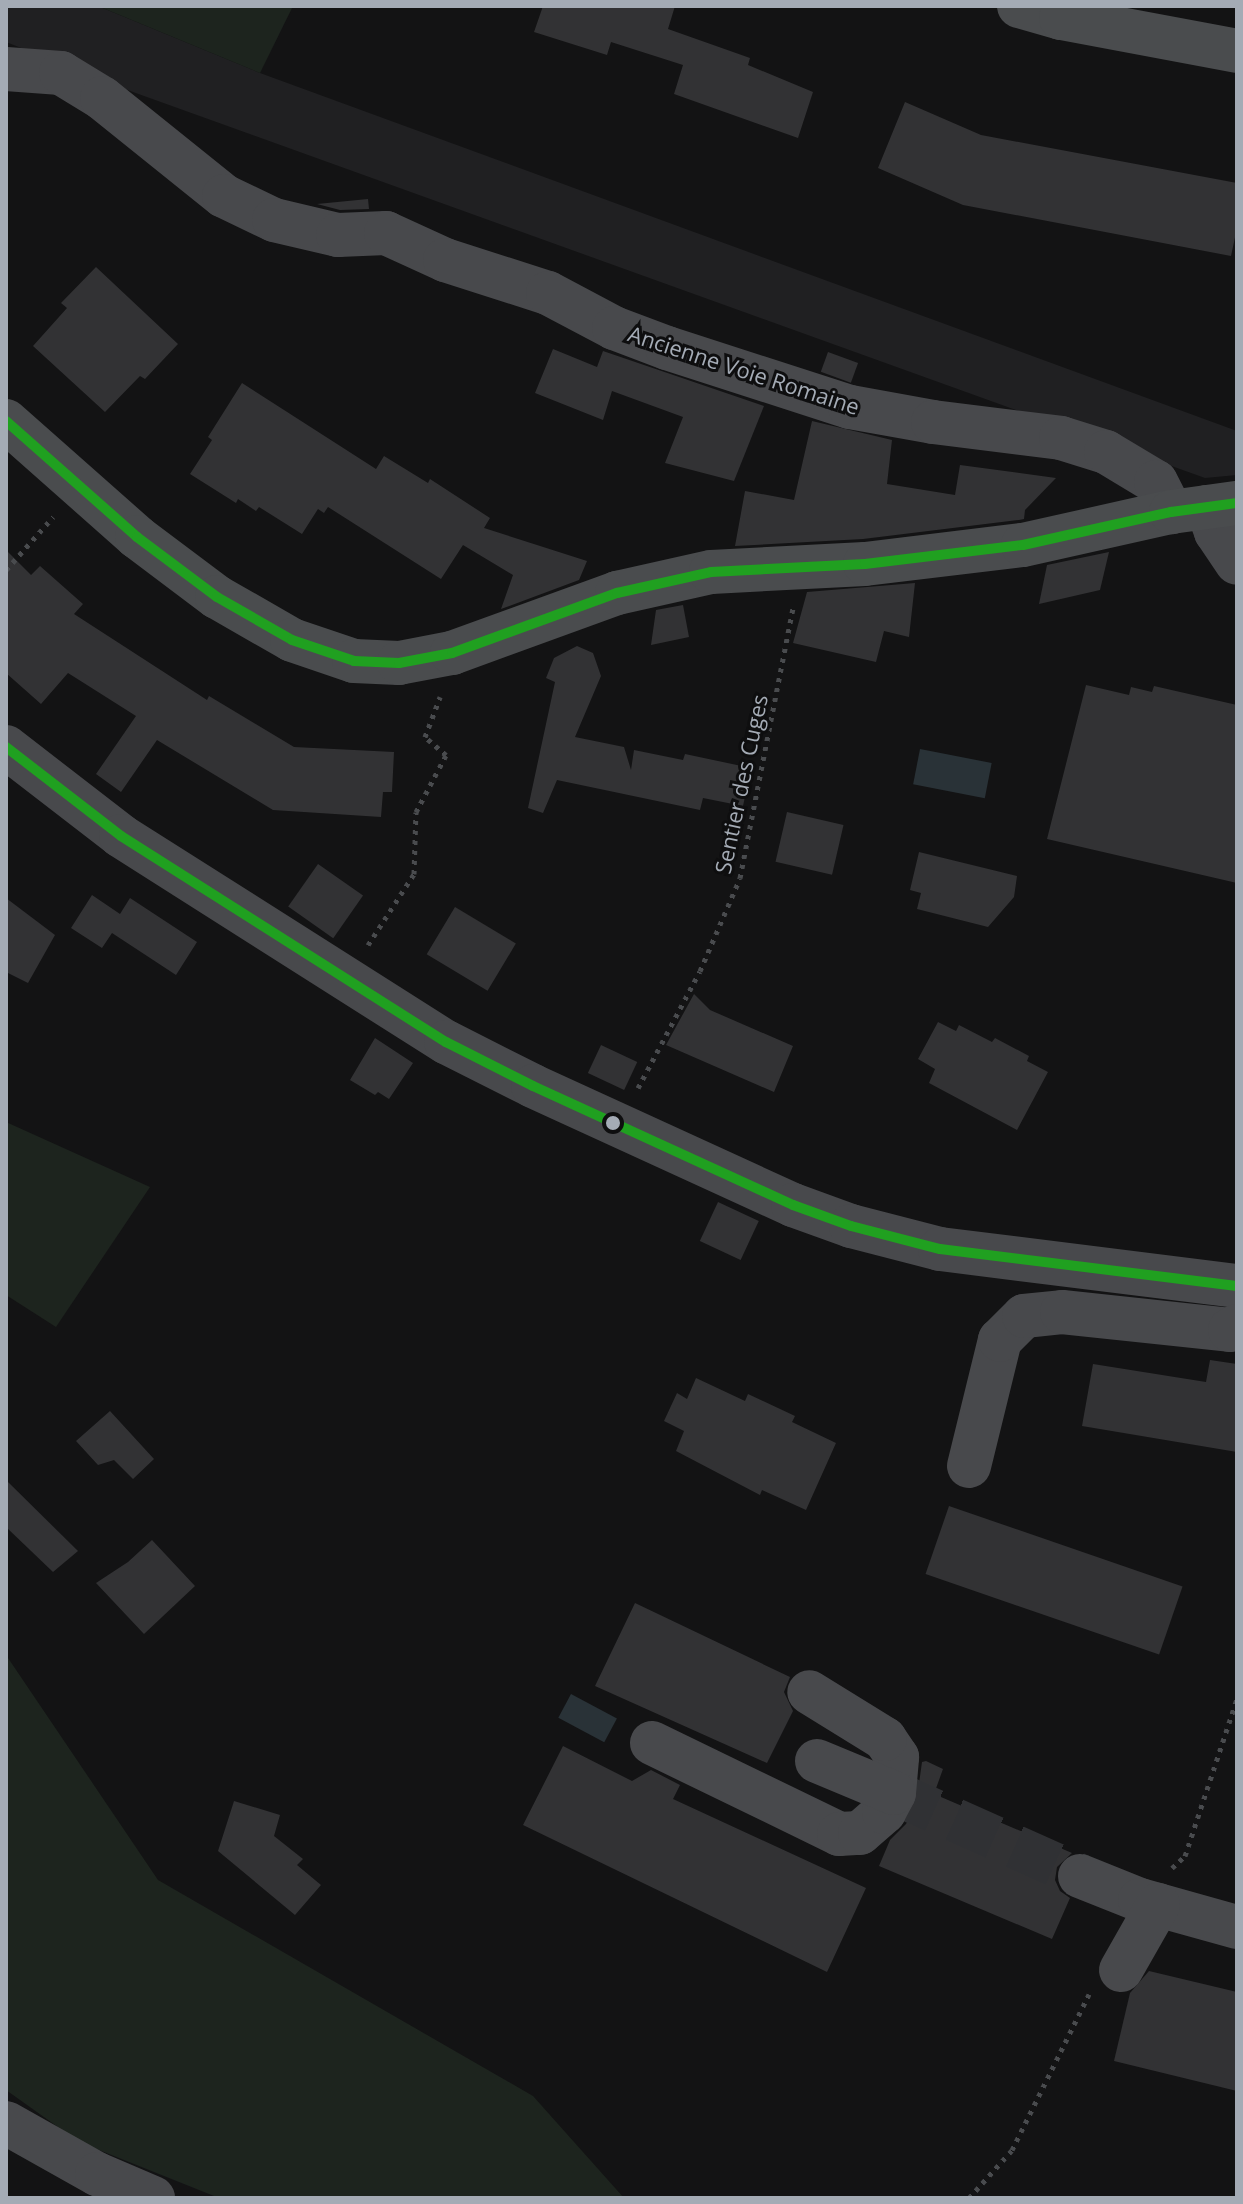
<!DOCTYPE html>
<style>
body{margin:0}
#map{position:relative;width:1243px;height:2204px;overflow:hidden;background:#131314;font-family:"Open Sans",sans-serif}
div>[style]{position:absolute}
.built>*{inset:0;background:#202022}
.green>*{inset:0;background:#1d241e}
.water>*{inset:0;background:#293237;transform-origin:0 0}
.building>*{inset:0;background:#323234;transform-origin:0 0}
.minor-tunnel>*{height:44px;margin-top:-22px;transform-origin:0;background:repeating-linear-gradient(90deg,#303134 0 44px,transparent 0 66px)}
.path>*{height:5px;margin-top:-2.5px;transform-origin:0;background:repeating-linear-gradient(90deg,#494b4e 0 4px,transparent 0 10px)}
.minor>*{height:44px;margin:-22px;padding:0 22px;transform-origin:22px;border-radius:22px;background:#48494c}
.major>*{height:44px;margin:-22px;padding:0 22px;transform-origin:22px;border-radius:22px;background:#4a4c4e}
.bus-1>*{height:10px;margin:-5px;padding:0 5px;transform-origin:5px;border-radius:5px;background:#20a020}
.dots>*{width:22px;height:22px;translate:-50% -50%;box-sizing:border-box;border:4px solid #0e0e0f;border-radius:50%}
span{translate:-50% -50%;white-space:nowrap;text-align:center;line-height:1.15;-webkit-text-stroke:6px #0e0e0f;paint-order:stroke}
.street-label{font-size:22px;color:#a4abb5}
.frame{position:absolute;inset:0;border:8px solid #a4abb5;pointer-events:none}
</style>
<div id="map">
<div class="built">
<div style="clip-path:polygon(6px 6px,98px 6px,260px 73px,1237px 431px,1237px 475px,1205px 478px,133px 92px,6px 42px)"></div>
</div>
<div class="green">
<div style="clip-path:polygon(98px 6px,293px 6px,260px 73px)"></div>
<div style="clip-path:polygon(6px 1122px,150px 1187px,56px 1327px,6px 1295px)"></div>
<div style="clip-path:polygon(6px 1655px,158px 1880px,533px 2096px,624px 2198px,219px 2198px,79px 2142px,6px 2090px)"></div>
</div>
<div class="water">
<div style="left:920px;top:749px;width:73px;height:36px;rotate:11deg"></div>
<div style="left:571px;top:1694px;width:52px;height:27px;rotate:28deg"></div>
</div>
<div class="building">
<div style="clip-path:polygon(543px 6px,675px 6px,668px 29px,750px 58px,748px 65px,813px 92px,798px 138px,674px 94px,683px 65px,611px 42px,607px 55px,534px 32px)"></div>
<div style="clip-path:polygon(905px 102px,981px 135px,1237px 183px,1237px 228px,1231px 256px,963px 205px,878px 168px)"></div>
<div style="clip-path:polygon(368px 199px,369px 209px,340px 210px,317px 204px)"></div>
<div style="clip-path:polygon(96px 267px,178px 344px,145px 379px,140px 376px,105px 412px,33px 346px,67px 308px,61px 303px)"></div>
<div style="clip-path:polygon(553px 349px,597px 367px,603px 351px,764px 406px,734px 481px,665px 463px,683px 417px,612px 391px,603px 420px,535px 393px)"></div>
<div style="left:828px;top:352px;width:32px;height:21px;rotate:20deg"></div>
<div style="clip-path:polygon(242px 383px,376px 469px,384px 456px,428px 483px,430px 479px,490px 518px,484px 528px,587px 561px,579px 580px,501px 609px,513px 575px,463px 545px,441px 579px,328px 507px,324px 513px,318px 509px,302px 534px,259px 507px,256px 511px,238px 499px,236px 503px,190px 474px,212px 440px,208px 437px)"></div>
<div style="clip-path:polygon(812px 421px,892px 440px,887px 484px,955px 495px,960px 465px,1056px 478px,1025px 510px,1024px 519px,1019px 520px,863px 539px,735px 546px,745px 491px,794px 500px)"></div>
<div style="clip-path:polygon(6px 550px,31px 575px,40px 566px,83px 604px,74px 614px,207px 700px,209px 696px,294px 747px,394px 752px,392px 792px,383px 792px,381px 817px,273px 810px,157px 740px,121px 792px,96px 774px,136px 716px,68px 673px,41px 704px,6px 673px)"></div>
<div style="clip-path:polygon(1109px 552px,1100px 590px,1039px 604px,1047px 565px)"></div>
<div style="clip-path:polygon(915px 583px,909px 637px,884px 631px,876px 662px,793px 643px,807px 592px)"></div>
<div style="clip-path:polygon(683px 605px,689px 637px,651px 645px,656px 610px)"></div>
<div style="clip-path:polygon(577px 646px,593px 653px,601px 676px,575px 737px,624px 747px,631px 770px,634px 750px,683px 760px,685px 754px,751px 768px,743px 806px,703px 798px,700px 810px,557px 780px,543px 813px,528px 808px,555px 682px,546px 678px,554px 658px)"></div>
<div style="clip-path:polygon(1086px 685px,1129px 695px,1131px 687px,1152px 692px,1154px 686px,1237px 705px,1237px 883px,1047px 839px)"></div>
<div style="left:787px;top:812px;width:58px;height:51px;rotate:13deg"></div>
<div style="clip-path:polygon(919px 852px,1017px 876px,1014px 897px,988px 927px,917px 909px,921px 893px,910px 890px)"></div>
<div style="left:318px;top:864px;width:55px;height:52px;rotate:35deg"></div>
<div style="clip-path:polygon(92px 895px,120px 914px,130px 898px,197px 942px,176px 975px,112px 933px,102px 948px,71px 928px)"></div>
<div style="clip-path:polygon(6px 898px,55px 935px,28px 983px,6px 972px)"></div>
<div style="left:455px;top:907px;width:71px;height:55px;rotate:31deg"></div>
<div style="clip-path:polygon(694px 994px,710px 1010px,793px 1046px,774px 1092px,666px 1045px)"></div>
<div style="clip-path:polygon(938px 1022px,956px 1031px,959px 1025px,992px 1042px,995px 1038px,1029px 1056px,1027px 1061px,1048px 1072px,1017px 1130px,929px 1083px,935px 1069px,918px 1059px)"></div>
<div style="clip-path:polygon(375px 1038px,413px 1063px,389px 1099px,378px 1092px,375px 1095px,350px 1080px)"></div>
<div style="left:601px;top:1045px;width:40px;height:31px;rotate:25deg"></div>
<div style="left:718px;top:1202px;width:45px;height:43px;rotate:25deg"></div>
<div style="clip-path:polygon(1210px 1360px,1237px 1364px,1237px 1452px,1082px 1426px,1093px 1364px,1206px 1382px)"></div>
<div style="clip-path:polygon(696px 1378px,745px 1401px,748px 1394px,795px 1416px,792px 1422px,836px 1443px,806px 1510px,762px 1490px,760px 1495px,676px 1451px,684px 1431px,664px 1421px,677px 1393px,687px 1399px)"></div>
<div style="clip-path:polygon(110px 1411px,154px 1459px,133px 1479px,114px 1460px,98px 1465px,76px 1441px)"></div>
<div style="clip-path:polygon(6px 1480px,78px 1551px,53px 1572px,6px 1527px)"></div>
<div style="left:949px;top:1506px;width:247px;height:72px;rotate:19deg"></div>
<div style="clip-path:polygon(152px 1540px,195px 1586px,144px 1634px,96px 1583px,128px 1562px)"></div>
<div style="clip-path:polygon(635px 1603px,790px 1677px,784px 1692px,793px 1711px,767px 1763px,595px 1686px)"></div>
<div style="clip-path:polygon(563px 1746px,632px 1781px,651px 1770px,680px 1785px,673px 1799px,866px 1888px,827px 1972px,523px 1825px)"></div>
<div style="clip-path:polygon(926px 1761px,943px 1769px,934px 1794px,1072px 1853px,1057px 1867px,1055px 1880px,1060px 1891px,1070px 1898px,1052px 1939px,879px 1866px,890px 1840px,906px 1824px,916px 1805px,922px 1762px)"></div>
<div style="clip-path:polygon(234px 1801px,280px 1815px,274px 1836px,303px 1859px,297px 1865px,321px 1885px,295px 1915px,218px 1851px)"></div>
<div style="clip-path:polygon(1149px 1971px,1237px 1992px,1237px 2091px,1114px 2061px,1130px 1993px)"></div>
</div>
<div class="minor-tunnel">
<div style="left:894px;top:1793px;width:204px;rotate:24deg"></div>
</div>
<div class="path">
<div style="left:6px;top:570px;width:71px;rotate:-48.4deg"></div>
<div style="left:368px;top:945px;width:85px;rotate:-57.1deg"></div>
<div style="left:414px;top:874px;width:62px;rotate:-88.2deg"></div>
<div style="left:416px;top:812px;width:64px;rotate:-62.2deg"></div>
<div style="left:446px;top:755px;width:28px;rotate:-139deg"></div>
<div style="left:425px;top:737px;width:43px;rotate:-69.4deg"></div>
<div style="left:638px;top:1088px;width:132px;rotate:-62.1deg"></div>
<div style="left:700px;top:971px;width:101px;rotate:-66.7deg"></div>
<div style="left:740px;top:878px;width:276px;rotate:-78.9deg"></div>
<div style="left:1172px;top:1868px;width:18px;rotate:-43deg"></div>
<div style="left:1185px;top:1856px;width:165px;rotate:-71.7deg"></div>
<div style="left:969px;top:2198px;width:64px;rotate:-48.1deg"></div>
<div style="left:1012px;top:2150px;width:174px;rotate:-63.7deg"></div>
</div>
<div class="minor">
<div style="left:6px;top:69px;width:55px;rotate:4.2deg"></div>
<div style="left:61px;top:73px;width:48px;rotate:31.4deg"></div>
<div style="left:102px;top:98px;width:156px;rotate:38.8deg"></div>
<div style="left:224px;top:196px;width:55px;rotate:25.6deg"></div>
<div style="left:274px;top:220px;width:66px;rotate:13.2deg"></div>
<div style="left:338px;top:235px;width:48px;rotate:-2.4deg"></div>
<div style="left:386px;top:233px;width:65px;rotate:24.6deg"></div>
<div style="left:445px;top:260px;width:108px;rotate:17.8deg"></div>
<div style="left:548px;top:293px;width:75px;rotate:27.9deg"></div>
<div style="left:614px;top:328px;width:57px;rotate:20.7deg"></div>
<div style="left:667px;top:348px;width:192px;rotate:17.9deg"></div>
<div style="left:850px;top:407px;width:84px;rotate:10.2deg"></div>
<div style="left:933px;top:422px;width:129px;rotate:7.1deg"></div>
<div style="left:1061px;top:438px;width:47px;rotate:17.3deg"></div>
<div style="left:1106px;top:452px;width:58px;rotate:31deg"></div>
<div style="left:1156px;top:482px;width:34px;rotate:63deg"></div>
<div style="left:1207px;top:507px;width:27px;rotate:70deg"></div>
<div style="left:1216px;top:532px;width:37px;rotate:56deg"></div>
<div style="left:6px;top:747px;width:145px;rotate:37.7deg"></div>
<div style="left:121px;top:836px;width:385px;rotate:32.4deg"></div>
<div style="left:446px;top:1042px;width:97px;rotate:26.8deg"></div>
<div style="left:533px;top:1086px;width:286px;rotate:24.6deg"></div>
<div style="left:793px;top:1205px;width:62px;rotate:19.9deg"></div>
<div style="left:851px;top:1226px;width:92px;rotate:14.5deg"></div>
<div style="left:940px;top:1249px;width:299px;rotate:7.1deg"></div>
<div style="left:969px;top:1466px;width:130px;rotate:-76.2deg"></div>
<div style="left:1000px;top:1340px;width:34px;rotate:-45deg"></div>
<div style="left:1024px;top:1316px;width:38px;rotate:-6deg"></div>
<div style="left:1062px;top:1312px;width:169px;rotate:6.1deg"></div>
<div style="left:1230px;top:1330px;width:8px;rotate:-30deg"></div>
<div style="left:652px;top:1743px;width:208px;rotate:25.9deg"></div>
<div style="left:839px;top:1834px;width:21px;rotate:-3deg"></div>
<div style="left:860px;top:1833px;width:32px;rotate:-41deg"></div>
<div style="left:884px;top:1812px;width:21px;rotate:-62deg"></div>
<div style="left:894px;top:1793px;width:36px;rotate:-85deg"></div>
<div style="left:897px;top:1757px;width:22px;rotate:-124deg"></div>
<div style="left:885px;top:1739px;width:89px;rotate:-148.3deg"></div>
<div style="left:817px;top:1761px;width:83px;rotate:22.6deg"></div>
<div style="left:1080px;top:1876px;width:65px;rotate:21.8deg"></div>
<div style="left:1140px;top:1900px;width:101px;rotate:15.6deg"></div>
<div style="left:1121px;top:1970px;width:75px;rotate:-60.4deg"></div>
<div style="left:6px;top:2123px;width:104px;rotate:29.3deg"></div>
<div style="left:97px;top:2174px;width:61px;rotate:23.2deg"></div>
</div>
<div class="major">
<div style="left:1019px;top:6px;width:44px;rotate:15.9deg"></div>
<div style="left:1061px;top:18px;width:179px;rotate:10.6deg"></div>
<div style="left:6px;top:421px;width:175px;rotate:41.5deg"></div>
<div style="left:137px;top:537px;width:100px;rotate:36.9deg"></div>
<div style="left:217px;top:597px;width:86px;rotate:29.8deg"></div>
<div style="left:292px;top:640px;width:65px;rotate:18.7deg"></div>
<div style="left:354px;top:661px;width:45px;rotate:2.5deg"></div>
<div style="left:399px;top:663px;width:54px;rotate:-10.7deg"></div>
<div style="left:452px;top:653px;width:176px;rotate:-20deg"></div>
<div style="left:617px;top:593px;width:96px;rotate:-12.6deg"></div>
<div style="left:711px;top:572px;width:154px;rotate:-3deg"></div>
<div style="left:865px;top:564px;width:159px;rotate:-6.9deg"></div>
<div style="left:1023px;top:545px;width:152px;rotate:-12.6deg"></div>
<div style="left:1171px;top:512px;width:67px;rotate:-7.8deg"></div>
</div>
<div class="bus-1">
<div style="left:6px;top:421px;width:175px;rotate:41.5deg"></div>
<div style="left:137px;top:537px;width:100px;rotate:36.9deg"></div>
<div style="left:217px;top:597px;width:86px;rotate:29.8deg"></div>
<div style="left:292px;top:640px;width:65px;rotate:18.7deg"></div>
<div style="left:354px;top:661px;width:45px;rotate:2.5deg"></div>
<div style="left:399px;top:663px;width:54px;rotate:-10.7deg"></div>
<div style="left:452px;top:653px;width:176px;rotate:-20deg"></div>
<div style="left:617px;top:593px;width:96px;rotate:-12.6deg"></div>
<div style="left:711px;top:572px;width:154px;rotate:-3deg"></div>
<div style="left:865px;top:564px;width:159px;rotate:-6.9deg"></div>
<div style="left:1023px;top:545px;width:152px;rotate:-12.6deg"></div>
<div style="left:1171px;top:512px;width:67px;rotate:-7.8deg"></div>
<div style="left:6px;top:747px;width:145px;rotate:37.7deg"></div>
<div style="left:121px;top:836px;width:385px;rotate:32.4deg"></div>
<div style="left:446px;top:1042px;width:97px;rotate:26.8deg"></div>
<div style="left:533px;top:1086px;width:286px;rotate:24.6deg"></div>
<div style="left:793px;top:1205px;width:62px;rotate:19.9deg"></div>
<div style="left:851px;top:1226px;width:92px;rotate:14.5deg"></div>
<div style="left:940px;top:1249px;width:299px;rotate:7.1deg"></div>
</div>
<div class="dots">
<div style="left:613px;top:1123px;background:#a4abb5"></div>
</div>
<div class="street-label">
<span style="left:744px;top:370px;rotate:18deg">Ancienne Voie Romaine</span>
<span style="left:741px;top:784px;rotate:-78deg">Sentier des Cuges</span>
</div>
<div class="frame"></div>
</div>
